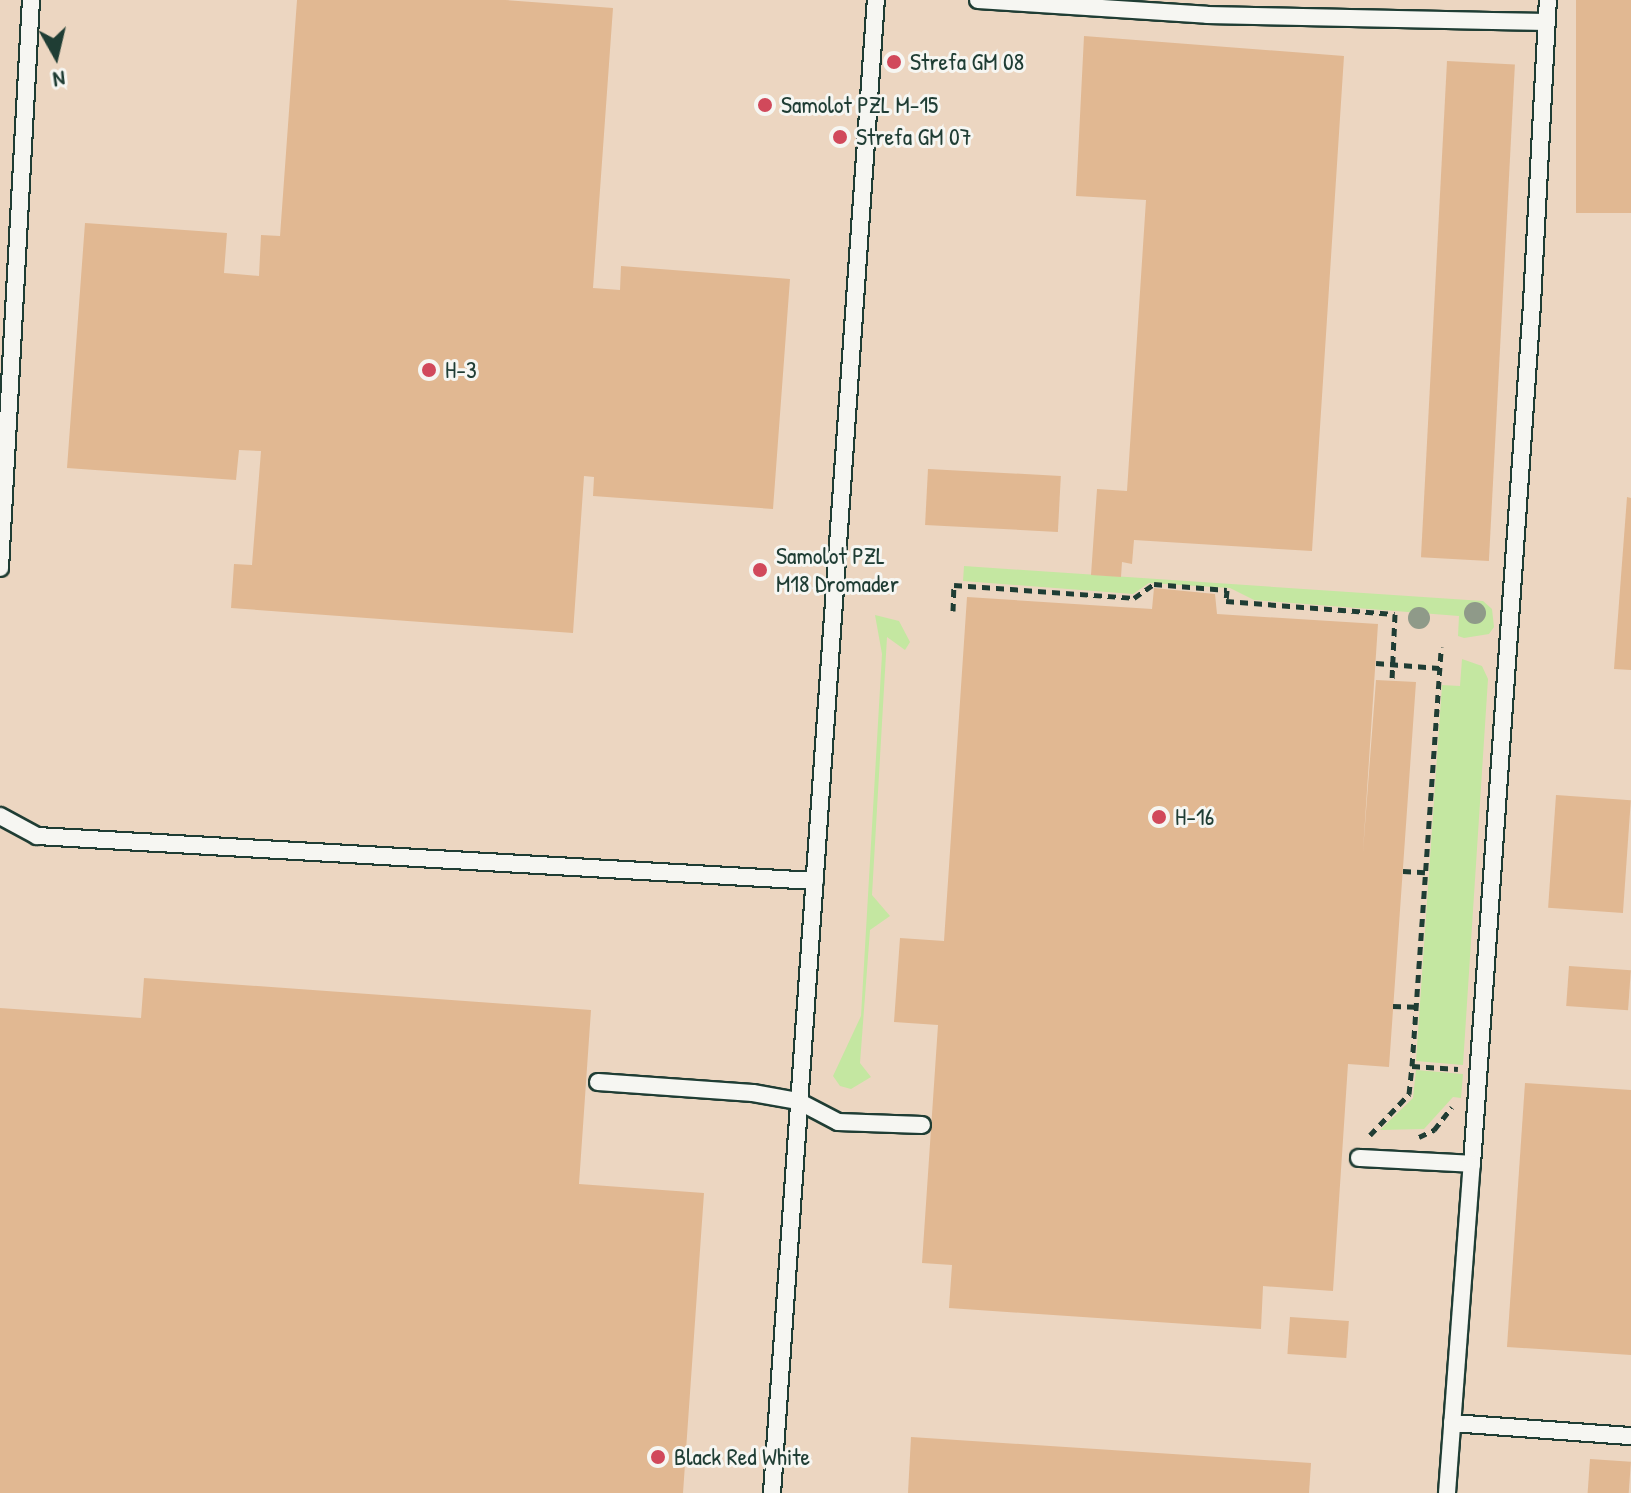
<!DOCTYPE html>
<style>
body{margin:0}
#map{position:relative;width:1631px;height:1493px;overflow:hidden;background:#f0e3d5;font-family:"Patrick Hand",sans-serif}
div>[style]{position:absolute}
.built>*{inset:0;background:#ecd6c1;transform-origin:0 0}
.green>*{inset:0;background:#c4e7a1}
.building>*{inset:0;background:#e1b892;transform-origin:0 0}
.path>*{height:5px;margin-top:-2.5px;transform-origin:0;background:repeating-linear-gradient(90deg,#1f3d34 0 8px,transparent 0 14px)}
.roads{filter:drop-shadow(2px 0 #1f3d34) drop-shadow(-2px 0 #1f3d34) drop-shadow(0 2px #1f3d34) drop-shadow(0 -2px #1f3d34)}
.lane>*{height:16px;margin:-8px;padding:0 8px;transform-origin:8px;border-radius:8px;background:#f6f6f2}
.trees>*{width:22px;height:22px;margin:-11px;border-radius:50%;background:#8f9a89}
.dots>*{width:22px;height:22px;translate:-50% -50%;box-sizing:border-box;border:4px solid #f6f6f2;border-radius:50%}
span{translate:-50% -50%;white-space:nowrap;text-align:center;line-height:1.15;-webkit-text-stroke:6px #f6f6f2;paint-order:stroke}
.poi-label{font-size:24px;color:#1f3d34}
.left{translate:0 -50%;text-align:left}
.north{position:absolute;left:16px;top:16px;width:80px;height:80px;-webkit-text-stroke:6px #f6f6f2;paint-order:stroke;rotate:172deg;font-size:22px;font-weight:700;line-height:32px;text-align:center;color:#1f3d34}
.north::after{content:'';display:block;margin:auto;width:28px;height:36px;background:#1f3d34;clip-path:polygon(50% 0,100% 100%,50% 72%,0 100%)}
</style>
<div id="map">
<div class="built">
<div style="left:0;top:0;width:1631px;height:1493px"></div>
</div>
<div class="green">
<div style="clip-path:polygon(964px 566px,1483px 601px,1492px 609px,1494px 627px,1489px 634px,1464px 638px,1458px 636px,1459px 616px,1254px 600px,1230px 588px,1149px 583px,1133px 594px,963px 581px)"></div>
<div style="clip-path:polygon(875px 615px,899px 621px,910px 642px,905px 650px,887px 637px,872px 895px,890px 916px,870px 930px,860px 1063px,871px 1077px,851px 1089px,840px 1086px,833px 1076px,861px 1016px,882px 654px)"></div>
<div style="clip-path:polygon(1462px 659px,1482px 666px,1488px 679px,1463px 1065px,1416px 1061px,1442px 685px,1460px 686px)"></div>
<div style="clip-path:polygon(1416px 1070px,1463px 1074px,1461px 1098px,1453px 1097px,1424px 1129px,1380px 1130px,1413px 1098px)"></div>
</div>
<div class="building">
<div style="clip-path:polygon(297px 0,505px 0,613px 8px,593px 288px,620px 290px,621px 266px,790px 279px,773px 509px,593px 496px,594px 477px,584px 476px,573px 633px,231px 608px,234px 564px,252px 565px,261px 451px,239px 450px,236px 480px,67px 468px,85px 223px,227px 233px,224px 273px,259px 276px,261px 235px,280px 236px)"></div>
<div style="left:1576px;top:0;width:55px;height:213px"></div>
<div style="clip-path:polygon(1084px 36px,1344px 56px,1312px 551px,1134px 540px,1132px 564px,1122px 562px,1121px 577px,1091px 575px,1097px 489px,1127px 491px,1146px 200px,1076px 196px)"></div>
<div style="left:1447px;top:61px;width:68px;height:497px;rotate:3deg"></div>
<div style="left:928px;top:469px;width:133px;height:56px;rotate:3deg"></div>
<div style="clip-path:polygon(1627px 497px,1631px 498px,1631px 670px,1614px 669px)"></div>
<div style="clip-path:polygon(1154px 588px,1215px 594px,1217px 614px,1378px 624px,1363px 851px,1376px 680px,1416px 682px,1389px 1067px,1348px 1064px,1333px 1291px,1263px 1286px,1261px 1329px,949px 1308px,952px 1265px,922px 1263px,938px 1025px,894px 1022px,900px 938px,944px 941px,967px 597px,1152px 609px)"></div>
<div style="left:1556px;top:795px;width:75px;height:113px;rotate:4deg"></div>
<div style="left:1569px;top:966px;width:62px;height:40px;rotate:4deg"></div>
<div style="clip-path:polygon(144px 978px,591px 1010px,579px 1184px,704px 1193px,683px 1493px,0 1493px,0 1008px,141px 1018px)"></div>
<div style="clip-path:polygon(1525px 1083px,1631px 1090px,1631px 1355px,1507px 1347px)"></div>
<div style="left:1290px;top:1317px;width:59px;height:37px;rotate:4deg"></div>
<div style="clip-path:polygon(911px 1437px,1311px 1463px,1309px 1493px,908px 1493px)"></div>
<div style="left:1590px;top:1459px;width:41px;height:34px;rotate:4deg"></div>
</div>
<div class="path">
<div style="left:953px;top:611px;width:26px;rotate:-88deg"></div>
<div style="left:954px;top:585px;width:180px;rotate:4.1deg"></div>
<div style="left:1134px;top:598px;width:24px;rotate:-35deg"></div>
<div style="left:1154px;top:584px;width:73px;rotate:4.7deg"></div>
<div style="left:1227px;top:590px;width:11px;rotate:95deg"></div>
<div style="left:1226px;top:601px;width:169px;rotate:4.4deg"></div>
<div style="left:1395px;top:614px;width:67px;rotate:92.6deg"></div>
<div style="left:1376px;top:663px;width:63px;rotate:4.5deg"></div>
<div style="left:1403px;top:871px;width:22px;rotate:3deg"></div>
<div style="left:1393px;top:1006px;width:23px;rotate:2deg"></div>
<div style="left:1412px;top:1066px;width:420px;rotate:-86deg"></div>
<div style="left:1370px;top:1135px;width:57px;rotate:-46.4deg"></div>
<div style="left:1409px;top:1094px;width:28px;rotate:-84deg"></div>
<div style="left:1412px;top:1066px;width:46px;rotate:3.7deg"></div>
<div style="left:1419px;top:1137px;width:17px;rotate:-25deg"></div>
<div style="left:1434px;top:1130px;width:29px;rotate:-52deg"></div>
</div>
<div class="roads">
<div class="lane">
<div style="left:978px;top:0;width:229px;rotate:3.7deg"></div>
<div style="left:1207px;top:15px;width:340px;rotate:1.2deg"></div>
<div style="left:0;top:568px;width:569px;rotate:-86.88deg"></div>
<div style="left:0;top:816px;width:42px;rotate:28.4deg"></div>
<div style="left:37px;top:836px;width:779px;rotate:3.31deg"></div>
<div style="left:598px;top:1082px;width:155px;rotate:4.1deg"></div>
<div style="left:753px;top:1093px;width:46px;rotate:10.1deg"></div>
<div style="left:798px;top:1101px;width:45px;rotate:27.7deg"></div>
<div style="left:838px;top:1122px;width:84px;rotate:2deg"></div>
<div style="left:1359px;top:1158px;width:113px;rotate:3deg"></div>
<div style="left:1472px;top:1164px;width:863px;rotate:-86.01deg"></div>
<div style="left:1532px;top:303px;width:303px;rotate:-87deg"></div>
<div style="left:1452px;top:1423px;width:179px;rotate:4.2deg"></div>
<div style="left:772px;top:1493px;width:1497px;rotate:-86.02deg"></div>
<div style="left:1447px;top:1493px;width:330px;rotate:-85.7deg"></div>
</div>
</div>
<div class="trees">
<div style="left:1475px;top:613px"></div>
<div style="left:1419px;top:618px"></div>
</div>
<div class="dots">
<div style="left:894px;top:62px;background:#d1495b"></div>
<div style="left:765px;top:105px;background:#d1495b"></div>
<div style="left:840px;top:137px;background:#d1495b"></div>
<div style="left:429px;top:370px;background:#d1495b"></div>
<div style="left:760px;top:570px;background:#d1495b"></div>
<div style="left:1159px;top:817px;background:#d1495b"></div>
<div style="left:658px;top:1457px;background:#d1495b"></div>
</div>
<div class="poi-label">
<span class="left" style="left:910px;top:62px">Strefa GM 08</span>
<span class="left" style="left:781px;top:105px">Samolot PZL M-15</span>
<span class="left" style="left:856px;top:137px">Strefa GM 07</span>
<span class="left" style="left:445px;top:370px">H-3</span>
<span class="left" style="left:776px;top:570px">Samolot PZL<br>M18 Dromader</span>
<span class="left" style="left:1175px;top:817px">H-16</span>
<span class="left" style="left:674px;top:1457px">Black Red White</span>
</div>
<div class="north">N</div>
</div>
